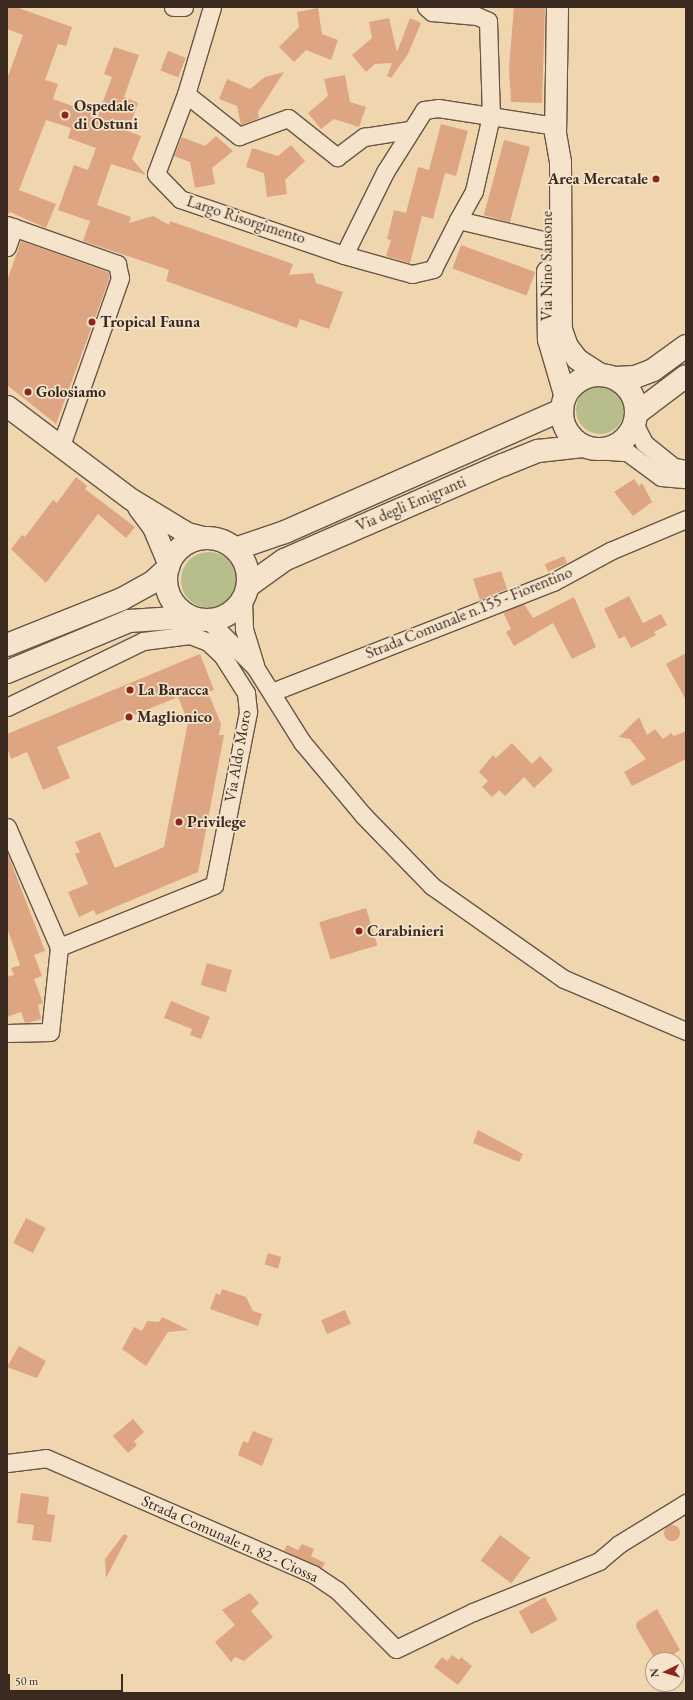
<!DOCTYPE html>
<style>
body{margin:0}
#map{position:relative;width:693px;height:1700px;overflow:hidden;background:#f0d6af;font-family:"EB Garamond",serif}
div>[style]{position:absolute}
.green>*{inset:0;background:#b7be8c}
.round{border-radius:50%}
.building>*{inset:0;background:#dda582;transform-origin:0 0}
.roads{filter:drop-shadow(1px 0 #685544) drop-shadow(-1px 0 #685544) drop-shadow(0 1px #685544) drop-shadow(0 -1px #685544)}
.minor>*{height:17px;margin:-8.5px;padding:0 8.5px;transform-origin:8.5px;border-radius:8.5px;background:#f5e4cb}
.tertiary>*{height:21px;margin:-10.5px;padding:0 10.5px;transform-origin:10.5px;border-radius:10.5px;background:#f5e4cb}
.secondary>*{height:22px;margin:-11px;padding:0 11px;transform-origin:11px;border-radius:11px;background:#f5e4cb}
.secondary>.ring{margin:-11px;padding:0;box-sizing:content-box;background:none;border:22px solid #f5e4cb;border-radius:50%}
.dots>*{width:11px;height:11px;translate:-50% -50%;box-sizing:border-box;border:2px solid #f5e4cb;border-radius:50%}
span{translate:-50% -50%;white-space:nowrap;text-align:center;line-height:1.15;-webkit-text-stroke:3.5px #f5e4cb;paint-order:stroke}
.poi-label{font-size:16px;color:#3b2a20;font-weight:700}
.left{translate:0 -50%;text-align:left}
.right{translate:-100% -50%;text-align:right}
.street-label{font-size:16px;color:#3b2a20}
.frame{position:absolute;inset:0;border:8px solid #3b2a20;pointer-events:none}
.north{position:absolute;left:645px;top:1652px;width:40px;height:40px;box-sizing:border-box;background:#f5e4cb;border:1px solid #ab9a87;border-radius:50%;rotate:265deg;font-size:11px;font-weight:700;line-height:16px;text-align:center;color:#3b2a20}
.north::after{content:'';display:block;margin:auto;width:14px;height:18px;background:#8f2418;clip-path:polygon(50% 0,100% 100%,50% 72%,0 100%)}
.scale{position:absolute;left:8px;top:1674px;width:115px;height:18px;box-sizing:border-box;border:2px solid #3b2a20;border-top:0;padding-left:5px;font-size:12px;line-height:14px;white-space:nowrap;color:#3b2a20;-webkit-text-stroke:3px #f5e4cb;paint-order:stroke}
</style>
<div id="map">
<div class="green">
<div class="round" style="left:576px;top:386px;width:48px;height:48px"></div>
<div class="round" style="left:181px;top:552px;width:56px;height:56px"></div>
</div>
<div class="building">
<div style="clip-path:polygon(7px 7px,16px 7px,72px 27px,66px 46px,58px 44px,45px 80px,58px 84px,53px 99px,98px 115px,112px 77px,104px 74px,114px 47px,139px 55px,124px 97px,138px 103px,128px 131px,141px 136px,132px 159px,146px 175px,111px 164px,97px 205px,131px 217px,129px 223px,153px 216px,169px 225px,170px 221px,293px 264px,289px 275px,313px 273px,316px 283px,343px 292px,329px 329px,300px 319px,297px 328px,166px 281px,169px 270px,83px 241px,90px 221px,58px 210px,74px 165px,88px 170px,96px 148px,68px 138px,71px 128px,46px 120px,19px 190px,56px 204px,46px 228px,10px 212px,7px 215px,7px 79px,23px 35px,7px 29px)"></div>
<div style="clip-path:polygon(514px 7px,545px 7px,542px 103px,511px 102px,509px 68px)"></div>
<div style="clip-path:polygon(318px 8px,322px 34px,338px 40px,331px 60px,306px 50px,294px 62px,279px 47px,299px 27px,297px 12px)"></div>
<div style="clip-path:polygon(389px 18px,397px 52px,410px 18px,421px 23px,408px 54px,391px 78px,387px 76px,392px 63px,375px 64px,366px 72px,352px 55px,372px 38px,369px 22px)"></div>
<div style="left:168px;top:51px;width:19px;height:21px;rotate:21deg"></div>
<div style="clip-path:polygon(284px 72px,258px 112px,259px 118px,241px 125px,237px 106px,219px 99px,227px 79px,250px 89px,265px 77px)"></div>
<div style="clip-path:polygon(345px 75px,350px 102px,366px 107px,359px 127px,334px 119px,321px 129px,308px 113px,328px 96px,324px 79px)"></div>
<div style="clip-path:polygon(441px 124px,468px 131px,456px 176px,445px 173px,433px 219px,422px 216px,410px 263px,386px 256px,391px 240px,387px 239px,394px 210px,406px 213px,418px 167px,429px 170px)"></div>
<div style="clip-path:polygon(216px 136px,233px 151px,212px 168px,215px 184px,195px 188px,190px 162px,174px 156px,182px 137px,205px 146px)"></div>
<div style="left:504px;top:140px;width:27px;height:78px;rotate:15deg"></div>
<div style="clip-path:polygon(291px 145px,305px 161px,285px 180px,287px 194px,267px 197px,264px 173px,246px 167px,252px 148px,278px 156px)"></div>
<div style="clip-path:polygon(21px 241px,108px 272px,110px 277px,56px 424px,7px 385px,7px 281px)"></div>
<div style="left:461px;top:245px;width:79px;height:25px;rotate:20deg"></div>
<div style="clip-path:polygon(76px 477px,87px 486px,85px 489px,135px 527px,126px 538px,98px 514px,46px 583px,11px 549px,22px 535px,25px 537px,53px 500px,57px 503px)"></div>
<div style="clip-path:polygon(634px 479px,639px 486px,642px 483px,652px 502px,633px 516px,614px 492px)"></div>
<div style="left:564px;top:556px;width:8px;height:21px;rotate:67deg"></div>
<div style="clip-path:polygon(501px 571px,507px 589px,480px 600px,473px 579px)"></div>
<div style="clip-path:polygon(629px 596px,643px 623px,661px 614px,667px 625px,654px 632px,656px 635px,631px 648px,625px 636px,619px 639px,604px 609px)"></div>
<div style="clip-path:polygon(574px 597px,596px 647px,572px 659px,553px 623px,514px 646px,506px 632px,511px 629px,503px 612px,524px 604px,533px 618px)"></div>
<div style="clip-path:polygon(686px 653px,686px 700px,666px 664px)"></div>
<div style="clip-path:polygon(200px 654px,214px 690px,208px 692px,221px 724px,219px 735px,224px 735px,198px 872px,96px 915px,94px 910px,79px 917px,68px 892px,88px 884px,75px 854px,80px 852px,75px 842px,100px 832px,115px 868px,164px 847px,188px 722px,178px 697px,57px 747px,70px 778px,43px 790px,27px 752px,11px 759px,7px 748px,7px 734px)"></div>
<div style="clip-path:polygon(639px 717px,647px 735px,655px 729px,663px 739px,671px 733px,674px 736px,686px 731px,686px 759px,632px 786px,624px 772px,646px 759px,630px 739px,619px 737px)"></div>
<div style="clip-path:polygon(512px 743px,532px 764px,540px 756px,553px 770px,534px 788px,524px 777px,505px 796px,499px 790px,492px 797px,482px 787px,488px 781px,479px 772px,493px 755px,496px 758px)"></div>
<div style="clip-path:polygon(7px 852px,45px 951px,34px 955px,42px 976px,34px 979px,43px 1003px,38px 1005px,41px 1019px,31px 1022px,25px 1023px,21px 1012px,7px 1017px,7px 977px,14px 975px,11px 968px,20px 965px,7px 928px)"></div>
<div style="left:366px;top:908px;width:39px;height:49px;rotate:73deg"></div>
<div style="left:207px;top:963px;width:26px;height:23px;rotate:16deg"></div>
<div style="clip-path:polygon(171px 1001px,210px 1017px,201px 1039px,190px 1035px,192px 1029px,164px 1018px)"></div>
<div style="clip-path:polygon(478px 1130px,523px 1154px,519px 1162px,473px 1143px)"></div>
<div style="left:26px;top:1218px;width:22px;height:28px;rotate:27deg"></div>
<div style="left:268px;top:1253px;width:14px;height:12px;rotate:17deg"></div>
<div style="clip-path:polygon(222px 1289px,246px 1297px,253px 1311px,262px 1314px,258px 1326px,210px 1309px,216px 1293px,220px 1295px)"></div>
<div style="left:345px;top:1310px;width:15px;height:26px;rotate:67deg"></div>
<div style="clip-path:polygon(162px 1317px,189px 1330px,168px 1332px,146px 1366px,122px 1349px,134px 1327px,142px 1331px,147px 1321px,159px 1322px)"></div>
<div style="clip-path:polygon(19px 1346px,46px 1361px,37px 1378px,7px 1367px)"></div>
<div style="clip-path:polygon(133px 1419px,144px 1432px,134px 1441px,137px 1445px,128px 1453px,113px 1436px)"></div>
<div style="clip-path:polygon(253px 1431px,273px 1439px,262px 1466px,238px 1455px,243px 1441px,248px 1443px)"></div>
<div style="clip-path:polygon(21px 1493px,49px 1497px,47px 1514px,55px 1515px,51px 1542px,32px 1540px,34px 1525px,17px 1523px)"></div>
<div class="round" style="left:664px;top:1525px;width:16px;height:16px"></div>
<div style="clip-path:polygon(124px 1534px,128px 1536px,106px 1578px,105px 1559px)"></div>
<div style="left:500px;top:1535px;width:38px;height:32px;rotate:37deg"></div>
<div style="clip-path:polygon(302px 1544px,314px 1549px,311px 1556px,325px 1563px,322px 1568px,284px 1551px,287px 1545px,298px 1550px)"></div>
<div style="clip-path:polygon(250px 1593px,259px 1603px,251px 1611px,273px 1637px,244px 1661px,235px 1657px,231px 1662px,215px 1642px,235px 1625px,222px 1610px)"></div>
<div style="left:545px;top:1597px;width:26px;height:30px;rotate:61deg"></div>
<div style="clip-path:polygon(657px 1609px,680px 1650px,665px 1660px,653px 1656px,636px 1627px,637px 1622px)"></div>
<div style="clip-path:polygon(452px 1655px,459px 1660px,461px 1657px,472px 1666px,458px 1685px,434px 1667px,442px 1657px,447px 1661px)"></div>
</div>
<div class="roads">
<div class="minor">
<div style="left:173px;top:7px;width:11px"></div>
<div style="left:212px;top:7px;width:91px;rotate:106.6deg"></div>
<div style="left:186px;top:94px;width:85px;rotate:110.6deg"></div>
<div style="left:156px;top:174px;width:35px;rotate:46deg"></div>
<div style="left:180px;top:199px;width:173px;rotate:18.9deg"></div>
<div style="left:344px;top:255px;width:93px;rotate:-63.7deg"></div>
<div style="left:385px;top:172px;width:73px;rotate:-57.8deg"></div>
<div style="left:424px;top:110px;width:14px;rotate:-8deg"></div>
<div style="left:438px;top:108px;width:118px;rotate:8.7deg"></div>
<div style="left:426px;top:7px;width:8px;rotate:40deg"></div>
<div style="left:432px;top:12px;width:45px;rotate:5.1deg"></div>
<div style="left:477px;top:16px;width:12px;rotate:24deg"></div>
<div style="left:488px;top:21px;width:95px;rotate:88.2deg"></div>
<div style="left:491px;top:116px;width:77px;rotate:102.8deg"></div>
<div style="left:474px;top:191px;width:33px;rotate:119deg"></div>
<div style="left:186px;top:94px;width:68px;rotate:38.4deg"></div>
<div style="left:239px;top:136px;width:52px;rotate:-20.2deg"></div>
<div style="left:288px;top:118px;width:63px;rotate:38.5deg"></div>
<div style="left:337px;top:157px;width:34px;rotate:-37deg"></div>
<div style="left:364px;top:137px;width:46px;rotate:-8.8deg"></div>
<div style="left:7px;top:225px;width:117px;rotate:19.5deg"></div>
<div style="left:117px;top:264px;width:14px;rotate:78deg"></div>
<div style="left:120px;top:278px;width:178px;rotate:109.4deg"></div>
<div style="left:7px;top:247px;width:21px;rotate:-71deg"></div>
<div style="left:344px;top:255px;width:71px;rotate:15.6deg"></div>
<div style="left:412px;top:274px;width:22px;rotate:-13deg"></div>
<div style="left:433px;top:269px;width:55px;rotate:-63deg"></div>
<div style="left:458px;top:220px;width:105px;rotate:13.2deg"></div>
<div style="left:635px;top:425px;width:20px;rotate:63deg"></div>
<div style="left:644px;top:443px;width:38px;rotate:39deg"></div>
<div style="left:674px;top:467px;width:12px;rotate:9deg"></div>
<div style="left:595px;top:450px;width:32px;rotate:4deg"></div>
<div style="left:627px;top:452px;width:42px;rotate:36.3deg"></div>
<div style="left:661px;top:477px;width:25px;rotate:5deg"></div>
<div style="left:243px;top:600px;width:29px;rotate:88deg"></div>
<div style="left:244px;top:629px;width:38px;rotate:73deg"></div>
<div style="left:209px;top:621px;width:65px;rotate:45deg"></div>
<div style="left:255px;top:667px;width:89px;rotate:57.9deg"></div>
<div style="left:302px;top:742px;width:95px;rotate:50.1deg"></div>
<div style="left:363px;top:815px;width:99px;rotate:45.8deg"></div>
<div style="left:432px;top:886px;width:161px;rotate:35.2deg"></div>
<div style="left:564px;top:979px;width:133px;rotate:23.1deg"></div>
<div style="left:272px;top:692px;width:302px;rotate:-21.4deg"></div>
<div style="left:553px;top:582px;width:65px;rotate:-28.5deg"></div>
<div style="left:610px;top:551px;width:82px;rotate:-22.8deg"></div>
<div style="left:7px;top:707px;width:151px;rotate:-25.9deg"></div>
<div style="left:143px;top:641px;width:47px;rotate:-7.3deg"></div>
<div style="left:190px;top:635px;width:19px;rotate:21deg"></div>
<div style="left:208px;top:642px;width:19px;rotate:43deg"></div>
<div style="left:222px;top:655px;width:45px;rotate:57.7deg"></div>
<div style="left:246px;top:693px;width:19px;rotate:84deg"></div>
<div style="left:248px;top:712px;width:176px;rotate:101.1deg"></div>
<div style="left:214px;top:885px;width:167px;rotate:158.2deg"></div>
<div style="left:7px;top:827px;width:131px;rotate:66.6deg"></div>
<div style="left:59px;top:947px;width:85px;rotate:96deg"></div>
<div style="left:50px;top:1032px;width:43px;rotate:178.7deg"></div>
<div style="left:7px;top:1463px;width:39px;rotate:-7deg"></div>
<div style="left:46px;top:1458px;width:291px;rotate:23.5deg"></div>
<div style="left:313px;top:1574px;width:29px;rotate:34deg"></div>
<div style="left:337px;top:1590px;width:83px;rotate:45deg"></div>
<div style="left:396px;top:1649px;width:85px;rotate:-25.7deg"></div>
<div style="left:473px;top:1612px;width:136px;rotate:-22deg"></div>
<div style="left:599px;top:1561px;width:26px;rotate:-40deg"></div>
<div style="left:619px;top:1544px;width:79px;rotate:-31.5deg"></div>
</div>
<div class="tertiary">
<div style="left:557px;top:7px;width:126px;rotate:90.9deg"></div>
<div style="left:555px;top:133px;width:29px;rotate:80deg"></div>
<div style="left:560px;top:162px;width:167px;rotate:89.7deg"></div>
<div style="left:561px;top:329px;width:18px;rotate:71deg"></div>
<div style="left:567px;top:346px;width:16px;rotate:52deg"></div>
<div style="left:577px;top:359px;width:30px;rotate:33deg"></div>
<div style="left:547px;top:271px;width:68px;rotate:89.2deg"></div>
<div style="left:548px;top:339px;width:60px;rotate:73.7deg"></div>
<div style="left:7px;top:406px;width:155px;rotate:36.9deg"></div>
<div style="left:131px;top:499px;width:66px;rotate:31.3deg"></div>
<div style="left:187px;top:533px;width:21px;rotate:14deg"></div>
<div style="left:138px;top:507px;width:25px;rotate:53deg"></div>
<div style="left:153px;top:527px;width:41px;rotate:67.2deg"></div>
</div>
<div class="secondary">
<div class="ring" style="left:562px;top:375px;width:52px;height:52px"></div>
<div style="left:615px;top:378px;width:20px;rotate:-3deg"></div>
<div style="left:635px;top:377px;width:19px;rotate:-21deg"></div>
<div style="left:653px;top:370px;width:41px;rotate:-36deg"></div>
<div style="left:637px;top:413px;width:61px;rotate:-37.1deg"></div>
<div class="ring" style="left:166px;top:538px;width:60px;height:60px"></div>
<div style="left:235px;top:549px;width:53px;rotate:-18.8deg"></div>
<div style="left:285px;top:532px;width:303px;rotate:-23.8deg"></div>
<div style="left:248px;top:586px;width:44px;rotate:-35.8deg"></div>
<div style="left:284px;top:560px;width:239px;rotate:-23.5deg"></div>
<div style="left:503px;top:465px;width:38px;rotate:-22deg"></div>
<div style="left:538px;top:451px;width:45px;rotate:-6.3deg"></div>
<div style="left:7px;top:645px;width:124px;rotate:-21.8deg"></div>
<div style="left:122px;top:599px;width:37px;rotate:-29deg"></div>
<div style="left:154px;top:581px;width:19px;rotate:-43deg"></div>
<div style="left:7px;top:672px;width:132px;rotate:-22.7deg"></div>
<div style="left:129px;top:621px;width:61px;rotate:-3.8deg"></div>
</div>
</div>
<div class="dots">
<div style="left:65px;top:115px;background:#8f2418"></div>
<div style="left:656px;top:179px;background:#8f2418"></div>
<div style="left:92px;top:322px;background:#8f2418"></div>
<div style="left:28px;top:392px;background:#8f2418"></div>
<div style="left:130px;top:690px;background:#8f2418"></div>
<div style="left:129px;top:717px;background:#8f2418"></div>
<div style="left:179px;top:822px;background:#8f2418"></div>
<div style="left:359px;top:931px;background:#8f2418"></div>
</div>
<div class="poi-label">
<span class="left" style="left:74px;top:115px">Ospedale<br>di Ostuni</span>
<span class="right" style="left:648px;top:179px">Area Mercatale</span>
<span class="left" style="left:100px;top:322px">Tropical Fauna</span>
<span class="left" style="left:36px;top:392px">Golosiamo</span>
<span class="left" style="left:138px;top:690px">La Baracca</span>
<span class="left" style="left:137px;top:717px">Maglionico</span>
<span class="left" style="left:187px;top:822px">Privilege</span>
<span class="left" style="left:367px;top:931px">Carabinieri</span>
</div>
<div class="street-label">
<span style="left:246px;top:220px;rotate:18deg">Largo Risorgimento</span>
<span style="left:547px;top:266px;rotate:-90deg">Via Nino Sansone</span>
<span style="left:411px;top:504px;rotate:-23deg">Via degli Emigranti</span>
<span style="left:469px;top:613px;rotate:-22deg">Strada Comunale n.155 - Fiorentino</span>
<span style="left:238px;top:756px;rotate:-80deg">Via Aldo Moro</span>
<span style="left:230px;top:1539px;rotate:24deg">Strada Comunale n. 82 - Ciossa</span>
</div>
<div class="frame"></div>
<div class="north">N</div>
<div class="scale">50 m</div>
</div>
